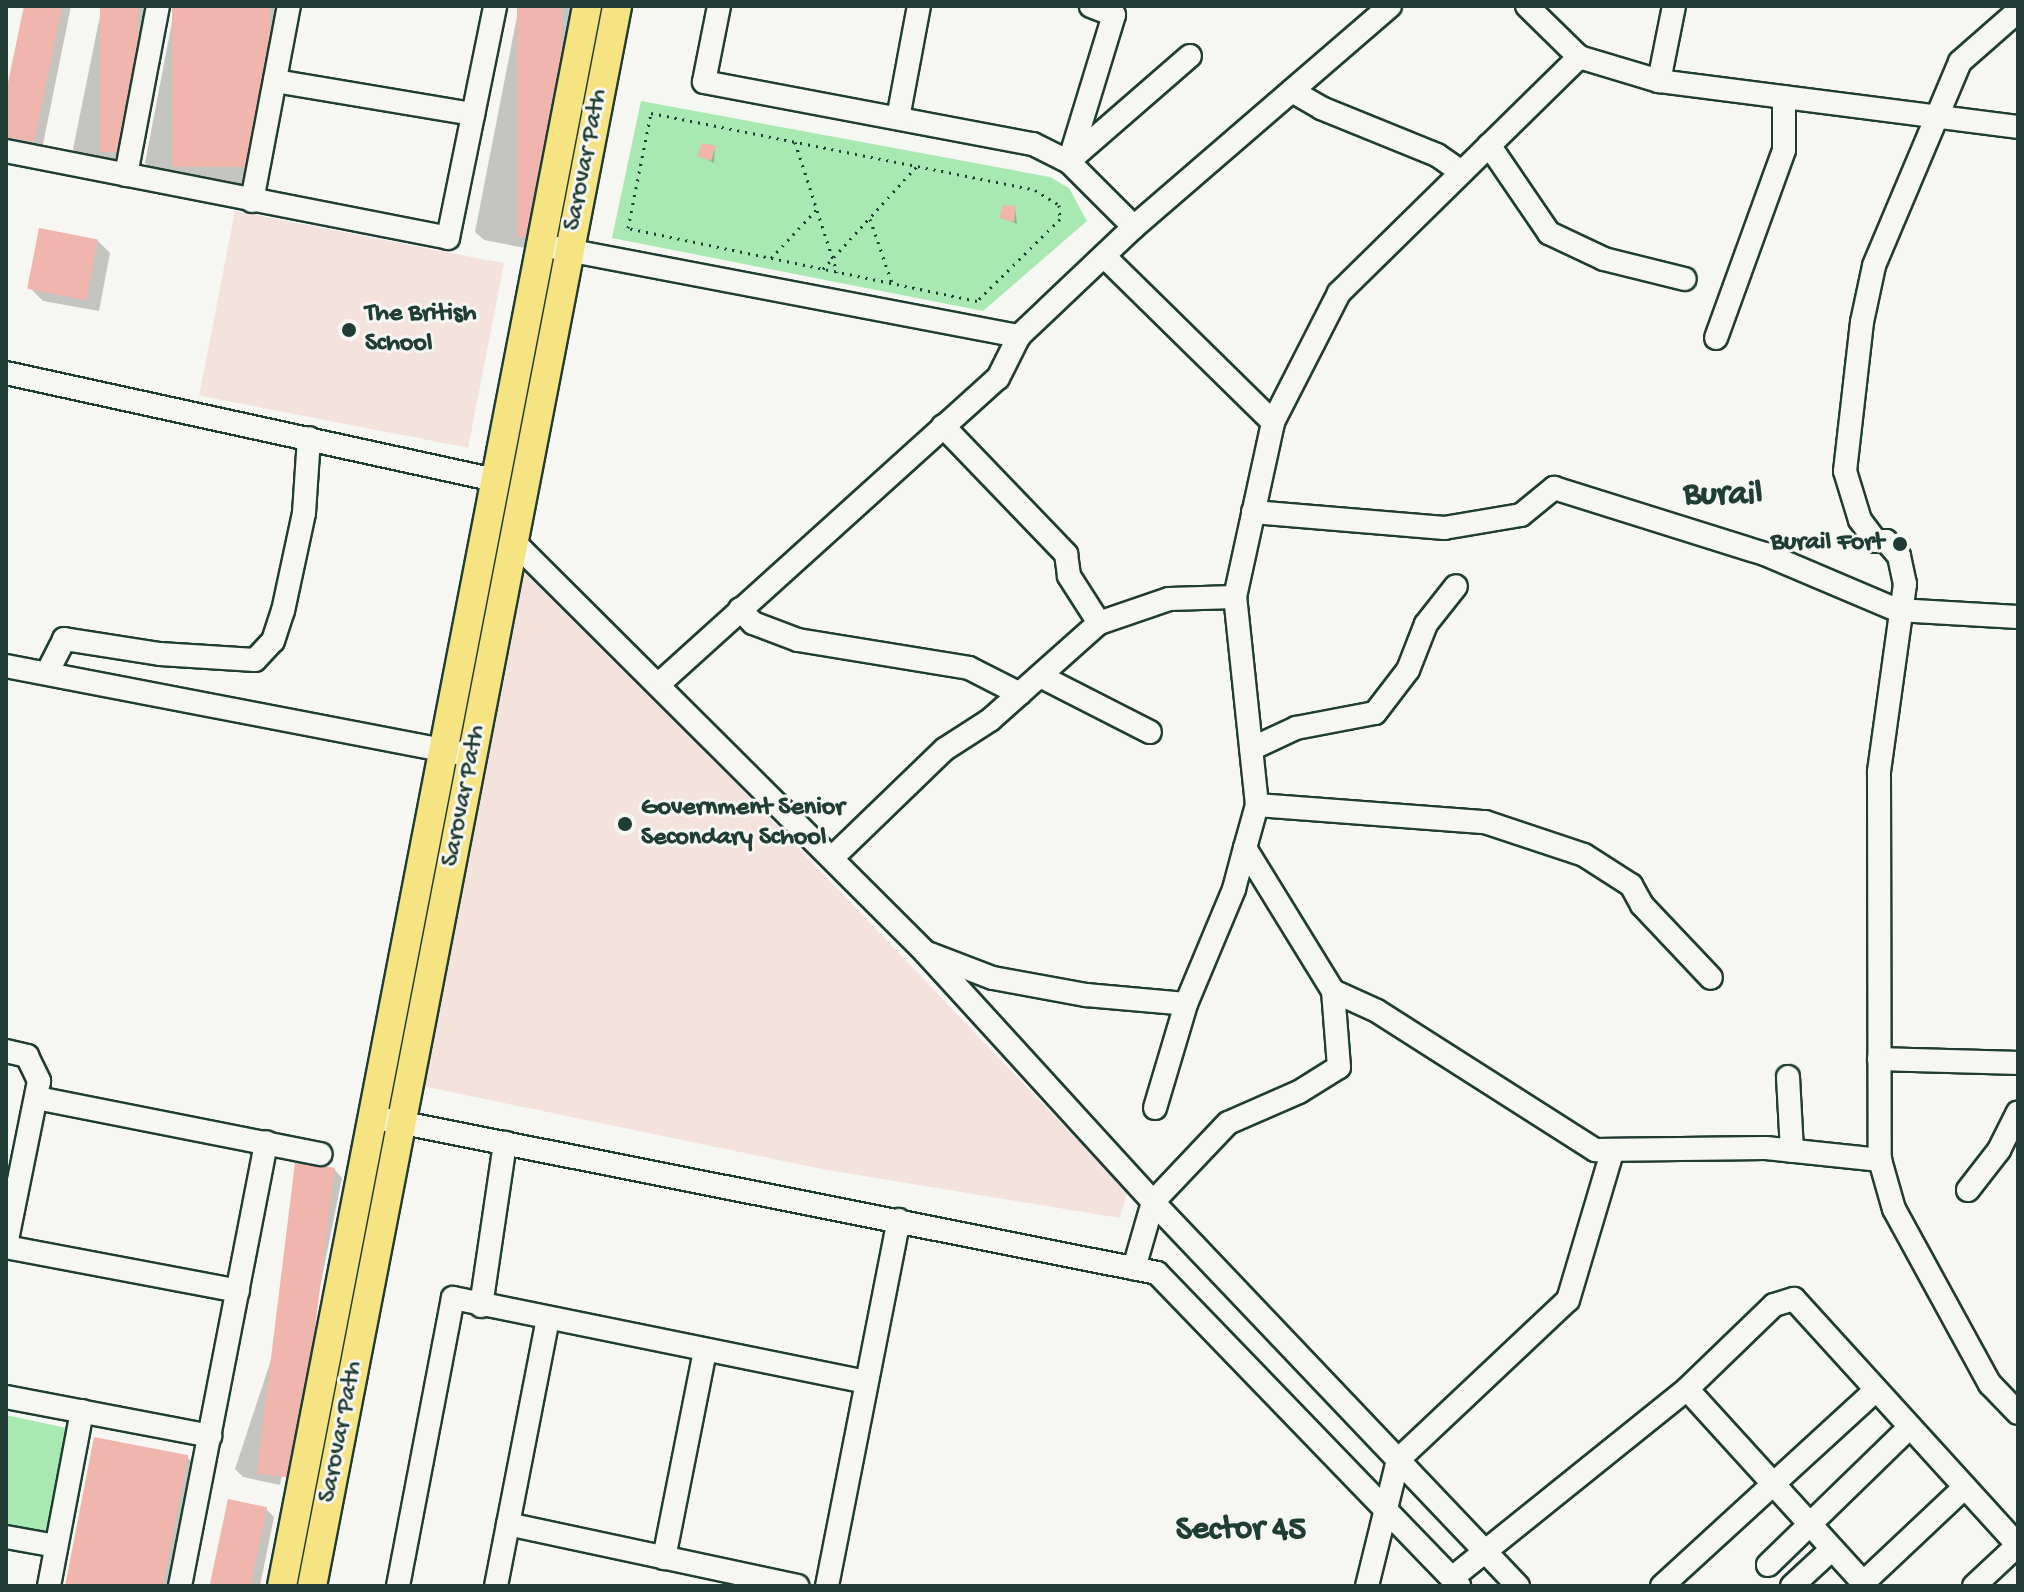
<!DOCTYPE html>
<style>
body{margin:0}
#map{position:relative;width:2024px;height:1592px;overflow:hidden;background:#f6f6f2;font-family:"Gochi Hand",sans-serif}
div>[style]{position:absolute}
.built>*{inset:0;background:#f4e2dd;transform-origin:0 0}
.green>*{inset:0;background:#a8e9b3}
.shadow>*{inset:0;background:#0003}
.building>*{inset:0;background:#f0b5ad;transform-origin:0 0}
.path>*{height:3px;margin-top:-1.5px;transform-origin:0;background:repeating-linear-gradient(90deg,#1f3d34 0 2px,transparent 0 8px)}
.roads{filter:drop-shadow(2px 0 #1f3d34) drop-shadow(-2px 0 #1f3d34) drop-shadow(0 2px #1f3d34) drop-shadow(0 -2px #1f3d34)}
.minor>*{height:22px;margin:-11px;padding:0 11px;transform-origin:11px;border-radius:11px;background:#f6f6f2}
.major>*{height:28px;margin:-14px;padding:0 14px;transform-origin:14px;border-radius:14px;background:#f6e381}
.dots>*{width:22px;height:22px;translate:-50% -50%;box-sizing:border-box;border:4px solid #f6f6f2;border-radius:50%}
span{translate:-50% -50%;white-space:nowrap;text-align:center;line-height:1.15;-webkit-text-stroke:6px #f6f6f2;paint-order:stroke}
.street-label{font-size:26px;color:#1f3d34}
.poi-label{font-size:26px;color:#1f3d34;font-weight:700}
.left{translate:0 -50%;text-align:left}
.right{translate:-100% -50%;text-align:right}
.district-label{font-size:34px;color:#1f3d34;font-weight:700}
.frame{position:absolute;inset:0;border:8px solid #1f3d34;pointer-events:none}
</style>
<div id="map">
<div class="built">
<div style="left:235px;top:211px;width:274px;height:188px;rotate:11deg"></div>
<div style="clip-path:polygon(526px 563px,1127px 1192px,1120px 1218px,827px 1170px,422px 1086px)"></div>
</div>
<div class="green">
<div style="clip-path:polygon(641px 101px,1050px 177px,1069px 188px,1087px 221px,983px 311px,612px 238px)"></div>
<div style="clip-path:polygon(6px 1415px,71px 1429px,49px 1535px,6px 1526px)"></div>
</div>
<div class="shadow">
<div style="clip-path:polygon(26px 6px,71px 6px,42px 149px,6px 145px,6px 102px)"></div>
<div style="clip-path:polygon(102px 6px,147px 6px,115px 164px,81px 157px,73px 149px)"></div>
<div style="clip-path:polygon(175px 6px,280px 6px,241px 188px,153px 171px,145px 163px)"></div>
<div style="clip-path:polygon(519px 6px,572px 6px,525px 248px,484px 240px,475px 232px)"></div>
<div style="clip-path:polygon(715px 148px,714px 163px,699px 156px)"></div>
<div style="clip-path:polygon(1015px 208px,1017px 224px,1001px 217px)"></div>
<div style="clip-path:polygon(97px 240px,110px 253px,99px 311px,43px 301px,30px 288px)"></div>
<div style="clip-path:polygon(334px 1169px,342px 1178px,280px 1485px,243px 1477px,235px 1469px)"></div>
<div style="clip-path:polygon(187px 1457px,195px 1465px,170px 1586px,65px 1586px)"></div>
<div style="clip-path:polygon(266px 1509px,274px 1517px,260px 1586px,212px 1586px)"></div>
</div>
<div class="building">
<div style="clip-path:polygon(24px 6px,62px 6px,34px 142px,6px 137px,6px 92px)"></div>
<div style="left:100px;top:6px;width:38px;height:146px"></div>
<div style="left:172px;top:6px;width:98px;height:161px"></div>
<div style="left:517px;top:6px;width:45px;height:231px"></div>
<div style="clip-path:polygon(702px 143px,716px 146px,711px 161px,697px 156px)"></div>
<div style="clip-path:polygon(1003px 205px,1016px 206px,1014px 222px,999px 218px)"></div>
<div style="left:39px;top:228px;width:60px;height:62px;rotate:11deg"></div>
<div style="left:295px;top:1163px;width:40px;height:313px;rotate:7deg"></div>
<div style="left:94px;top:1437px;width:96px;height:152px;rotate:11deg"></div>
<div style="left:228px;top:1499px;width:40px;height:89px;rotate:12deg"></div>
</div>
<div class="path">
<div style="left:651px;top:113px;width:392px;rotate:11.3deg"></div>
<div style="left:1035px;top:190px;width:28px;rotate:32deg"></div>
<div style="left:1059px;top:205px;width:14px;rotate:86deg"></div>
<div style="left:1060px;top:219px;width:117px;rotate:135.3deg"></div>
<div style="left:977px;top:301px;width:357px;rotate:-168.2deg"></div>
<div style="left:628px;top:228px;width:117px;rotate:-78.7deg"></div>
<div style="left:795px;top:142px;width:137px;rotate:72.1deg"></div>
<div style="left:870px;top:219px;width:68px;rotate:71deg"></div>
<div style="left:771px;top:258px;width:67px;rotate:-46.8deg"></div>
<div style="left:823px;top:269px;width:139px;rotate:-47.6deg"></div>
</div>
<div class="roads">
<div class="minor">
<div style="left:719px;top:6px;width:77px;rotate:101.2deg"></div>
<div style="left:704px;top:82px;width:335px;rotate:10.7deg"></div>
<div style="left:1033px;top:144px;width:40px;rotate:26.6deg"></div>
<div style="left:1069px;top:162px;width:92px;rotate:45deg"></div>
<div style="left:1527px;top:6px;width:73px;rotate:44.4deg"></div>
<div style="left:1579px;top:57px;width:84px;rotate:16.7deg"></div>
<div style="left:1659px;top:81px;width:362px;rotate:7.3deg"></div>
<div style="left:2018px;top:11px;width:77px;rotate:138.7deg"></div>
<div style="left:1960px;top:62px;width:221px;rotate:112.9deg"></div>
<div style="left:1874px;top:266px;width:57px;rotate:102.1deg"></div>
<div style="left:1862px;top:322px;width:150px;rotate:96.5deg"></div>
<div style="left:1845px;top:471px;width:51px;rotate:73deg"></div>
<div style="left:1860px;top:520px;width:26px;rotate:53deg"></div>
<div style="left:1876px;top:541px;width:10px"></div>
<div style="left:1886px;top:541px;width:20px;rotate:49deg"></div>
<div style="left:1899px;top:556px;width:29px;rotate:78deg"></div>
<div style="left:1905px;top:584px;width:190px;rotate:97.9deg"></div>
<div style="left:1879px;top:772px;width:388px;rotate:89.9deg"></div>
<div style="left:1880px;top:1160px;width:51px;rotate:74.1deg"></div>
<div style="left:1894px;top:1209px;width:200px;rotate:61.3deg"></div>
<div style="left:1990px;top:1384px;width:40px;rotate:46deg"></div>
<div style="left:275px;top:81px;width:201px;rotate:9.5deg"></div>
<div style="left:1659px;top:81px;width:76px;rotate:-78.7deg"></div>
<div style="left:1292px;top:91px;width:34px;rotate:30deg"></div>
<div style="left:1321px;top:108px;width:125px;rotate:22.1deg"></div>
<div style="left:1437px;top:155px;width:29px;rotate:35deg"></div>
<div style="left:898px;top:118px;width:114px;rotate:-79.4deg"></div>
<div style="left:1489px;top:145px;width:107px;rotate:55.7deg"></div>
<div style="left:1549px;top:233px;width:61px;rotate:25.3deg"></div>
<div style="left:1604px;top:259px;width:83px;rotate:13.9deg"></div>
<div style="left:6px;top:151px;width:450px;rotate:11.1deg"></div>
<div style="left:448px;top:238px;width:237px;rotate:-78.5deg"></div>
<div style="left:1069px;top:161px;width:160px;rotate:-41deg"></div>
<div style="left:1069px;top:162px;width:154px;rotate:-73deg"></div>
<div style="left:1114px;top:15px;width:25px;rotate:-159deg"></div>
<div style="left:126px;top:175px;width:172px;rotate:-79.3deg"></div>
<div style="left:252px;top:201px;width:198px;rotate:-79.3deg"></div>
<div style="left:541px;top:245px;width:487px;rotate:10.8deg"></div>
<div style="left:1019px;top:336px;width:158px;rotate:-43.5deg"></div>
<div style="left:1134px;top:227px;width:338px;rotate:-40.8deg"></div>
<div style="left:1104px;top:256px;width:237px;rotate:44.5deg"></div>
<div style="left:1716px;top:338px;width:200px;rotate:-70.1deg"></div>
<div style="left:1784px;top:150px;width:53px;rotate:-90deg"></div>
<div style="left:6px;top:373px;width:501px;rotate:12.34deg"></div>
<div style="left:943px;top:426px;width:178px;rotate:46.1deg"></div>
<div style="left:1066px;top:554px;width:22px;rotate:82deg"></div>
<div style="left:1069px;top:576px;width:56px;rotate:57.4deg"></div>
<div style="left:1253px;top:512px;width:192px;rotate:4.8deg"></div>
<div style="left:1444px;top:528px;width:78px;rotate:-9.6deg"></div>
<div style="left:1521px;top:515px;width:43px;rotate:-39.3deg"></div>
<div style="left:1554px;top:488px;width:221px;rotate:17.4deg"></div>
<div style="left:1765px;top:554px;width:143px;rotate:23deg"></div>
<div style="left:1897px;top:610px;width:121px;rotate:3.3deg"></div>
<div style="left:514px;top:542px;width:581px;rotate:44.93deg"></div>
<div style="left:925px;top:952px;width:338px;rotate:47.6deg"></div>
<div style="left:1153px;top:1202px;width:69px;rotate:106.1deg"></div>
<div style="left:740px;top:609px;width:19px;rotate:47deg"></div>
<div style="left:753px;top:623px;width:48px;rotate:20.7deg"></div>
<div style="left:798px;top:640px;width:173px;rotate:9.3deg"></div>
<div style="left:969px;top:668px;width:57px;rotate:27deg"></div>
<div style="left:6px;top:666px;width:475px;rotate:10.9deg"></div>
<div style="left:47px;top:673px;width:38px;rotate:-63deg"></div>
<div style="left:64px;top:639px;width:97px;rotate:8.9deg"></div>
<div style="left:160px;top:654px;width:95px;rotate:3.6deg"></div>
<div style="left:255px;top:660px;width:26px;rotate:-47deg"></div>
<div style="left:273px;top:641px;width:32px;rotate:-72deg"></div>
<div style="left:283px;top:611px;width:100px;rotate:-77.9deg"></div>
<div style="left:304px;top:513px;width:75px;rotate:-86.2deg"></div>
<div style="left:1042px;top:677px;width:121px;rotate:27deg"></div>
<div style="left:660px;top:683px;width:455px;rotate:-42.1deg"></div>
<div style="left:998px;top:378px;width:47px;rotate:-63.4deg"></div>
<div style="left:1251px;top:749px;width:50px;rotate:-25deg"></div>
<div style="left:1296px;top:728px;width:80px;rotate:-10.8deg"></div>
<div style="left:1375px;top:713px;width:54px;rotate:-52.5deg"></div>
<div style="left:1408px;top:670px;width:49px;rotate:-68.6deg"></div>
<div style="left:1426px;top:624px;width:48px;rotate:-51.7deg"></div>
<div style="left:1257px;top:805px;width:229px;rotate:4.3deg"></div>
<div style="left:1485px;top:822px;width:104px;rotate:18.4deg"></div>
<div style="left:1584px;top:855px;width:56px;rotate:32.6deg"></div>
<div style="left:1631px;top:885px;width:23px;rotate:61deg"></div>
<div style="left:1642px;top:905px;width:100px;rotate:46.6deg"></div>
<div style="left:832px;top:858px;width:157px;rotate:-44deg"></div>
<div style="left:945px;top:749px;width:54px;rotate:-32.8deg"></div>
<div style="left:990px;top:720px;width:146px;rotate:-41.7deg"></div>
<div style="left:1099px;top:623px;width:74px;rotate:-18.9deg"></div>
<div style="left:1169px;top:599px;width:66px;rotate:-1.7deg"></div>
<div style="left:930px;top:954px;width:67px;rotate:20.9deg"></div>
<div style="left:993px;top:978px;width:95px;rotate:10.4deg"></div>
<div style="left:1086px;top:995px;width:100px;rotate:5.1deg"></div>
<div style="left:1186px;top:1004px;width:125px;rotate:-67.3deg"></div>
<div style="left:1234px;top:889px;width:42px;rotate:-75deg"></div>
<div style="left:1333px;top:991px;width:48px;rotate:24.4deg"></div>
<div style="left:1377px;top:1011px;width:259px;rotate:32.5deg"></div>
<div style="left:1595px;top:1150px;width:171px;rotate:-0.7deg"></div>
<div style="left:1766px;top:1148px;width:115px;rotate:6deg"></div>
<div style="left:6px;top:1051px;width:22px;rotate:13deg"></div>
<div style="left:27px;top:1056px;width:28px;rotate:64deg"></div>
<div style="left:39px;top:1081px;width:166px;rotate:101.4deg"></div>
<div style="left:1879px;top:1059px;width:139px;rotate:1.6deg"></div>
<div style="left:1788px;top:1077px;width:74px;rotate:86.9deg"></div>
<div style="left:37px;top:1098px;width:289px;rotate:11.2deg"></div>
<div style="left:1155px;top:1108px;width:109px;rotate:-73.4deg"></div>
<div style="left:373px;top:1117px;width:799px;rotate:11.25deg"></div>
<div style="left:1157px;top:1273px;width:435px;rotate:46deg"></div>
<div style="left:1968px;top:1190px;width:51px;rotate:-52.2deg"></div>
<div style="left:1999px;top:1150px;width:42px;rotate:-63.4deg"></div>
<div style="left:6px;top:1247px;width:236px;rotate:10.7deg"></div>
<div style="left:481px;top:1306px;width:165px;rotate:-81.6deg"></div>
<div style="left:1687px;top:1389px;width:266px;rotate:47.7deg"></div>
<div style="left:6px;top:1397px;width:208px;rotate:10.8deg"></div>
<div style="left:508px;top:1524px;width:296px;rotate:12.1deg"></div>
<div style="left:6px;top:1537px;width:51px;rotate:10.2deg"></div>
<div style="left:664px;top:1558px;width:212px;rotate:-78.8deg"></div>
<div style="left:1768px;top:1565px;width:198px;rotate:-44.2deg"></div>
<div style="left:1452px;top:1578px;width:302px;rotate:-38.8deg"></div>
<div style="left:1687px;top:1389px;width:121px;rotate:-44deg"></div>
<div style="left:1774px;top:1305px;width:21px;rotate:-17deg"></div>
<div style="left:1794px;top:1299px;width:333px;rotate:47.7deg"></div>
<div style="left:1863px;top:1583px;width:140px;rotate:-43.3deg"></div>
<div style="left:49px;top:1586px;width:178px;rotate:-79.3deg"></div>
<div style="left:180px;top:1586px;width:452px;rotate:-79deg"></div>
<div style="left:398px;top:1586px;width:293px;rotate:-79.2deg"></div>
<div style="left:453px;top:1298px;width:422px;rotate:11.5deg"></div>
<div style="left:496px;top:1586px;width:273px;rotate:-79deg"></div>
<div style="left:827px;top:1586px;width:373px;rotate:-78.9deg"></div>
<div style="left:1367px;top:1586px;width:130px;rotate:-76.2deg"></div>
<div style="left:1398px;top:1460px;width:233px;rotate:-43.3deg"></div>
<div style="left:1568px;top:1300px;width:154px;rotate:-73.4deg"></div>
<div style="left:1518px;top:1586px;width:530px;rotate:-133.55deg"></div>
<div style="left:1153px;top:1202px;width:109px;rotate:-46.5deg"></div>
<div style="left:1228px;top:1123px;width:77px;rotate:-23.6deg"></div>
<div style="left:1299px;top:1092px;width:47px;rotate:-32deg"></div>
<div style="left:1339px;top:1067px;width:76px;rotate:-94.5deg"></div>
<div style="left:1333px;top:991px;width:168px;rotate:-121.6deg"></div>
<div style="left:1245px;top:848px;width:45px;rotate:-74.4deg"></div>
<div style="left:1257px;top:805px;width:209px;rotate:-96deg"></div>
<div style="left:1235px;top:597px;width:179px;rotate:-77.7deg"></div>
<div style="left:1273px;top:422px;width:145px;rotate:-62.9deg"></div>
<div style="left:1339px;top:293px;width:337px;rotate:-44.5deg"></div>
<div style="left:1662px;top:1586px;width:290px;rotate:-42.5deg"></div>
<div style="left:1792px;top:1586px;width:54px;rotate:-42.8deg"></div>
<div style="left:1974px;top:1586px;width:60px;rotate:-43deg"></div>
</div>
<div class="major">
<div style="left:282px;top:1586px;width:1609px;rotate:-79.07deg"></div>
<div style="left:312px;top:1586px;width:1609px;rotate:-79.07deg"></div>
</div>
</div>
<div class="dots">
<div style="left:349px;top:330px;background:#1f3d34"></div>
<div style="left:1900px;top:544px;background:#1f3d34"></div>
<div style="left:625px;top:824px;background:#1f3d34"></div>
</div>
<div class="street-label">
<span style="left:587px;top:160px;rotate:-79deg">Sarovar Path</span>
<span style="left:465px;top:796px;rotate:-79deg">Sarovar Path</span>
<span style="left:342px;top:1432px;rotate:-79deg">Sarovar Path</span>
</div>
<div class="poi-label">
<span class="left" style="left:365px;top:330px">The British<br>School</span>
<span class="right" style="left:1884px;top:544px">Burail Fort</span>
<span class="left" style="left:641px;top:824px">Government Senior<br>Secondary School</span>
</div>
<div class="district-label">
<span style="left:1723px;top:497px">Burail</span>
<span style="left:1241px;top:1532px">Sector 45</span>
</div>
<div class="frame"></div>
</div>
